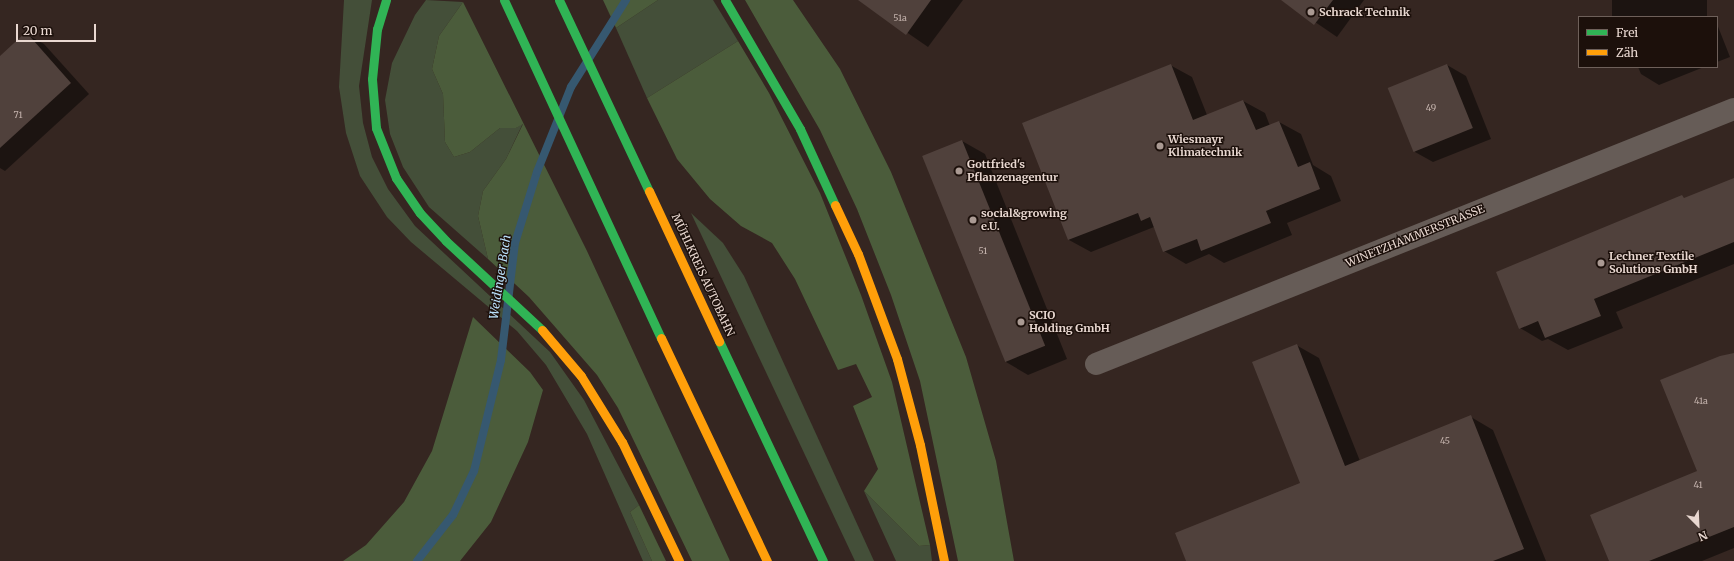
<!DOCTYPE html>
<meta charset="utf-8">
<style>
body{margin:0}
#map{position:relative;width:1734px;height:561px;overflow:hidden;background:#352621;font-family:Merriweather,serif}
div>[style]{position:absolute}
.green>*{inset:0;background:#444f39}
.forest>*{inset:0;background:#4b5c3b}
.shadow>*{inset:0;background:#0007;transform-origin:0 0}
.stream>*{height:8px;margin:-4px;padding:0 4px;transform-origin:4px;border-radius:4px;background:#365870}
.building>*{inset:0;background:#50413c;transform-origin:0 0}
.street>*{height:22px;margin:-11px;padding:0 11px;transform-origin:11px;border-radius:11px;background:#665c57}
.fast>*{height:9px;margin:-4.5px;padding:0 4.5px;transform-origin:4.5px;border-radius:4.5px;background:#30b455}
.slow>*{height:9px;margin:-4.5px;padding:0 4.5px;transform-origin:4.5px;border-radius:4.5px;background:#ff9f0a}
.dots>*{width:11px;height:11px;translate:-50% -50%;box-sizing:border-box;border:2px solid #1c100b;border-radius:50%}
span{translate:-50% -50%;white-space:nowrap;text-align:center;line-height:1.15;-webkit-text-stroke:3px #1c100b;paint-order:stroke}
.number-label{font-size:9px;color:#c3b2ac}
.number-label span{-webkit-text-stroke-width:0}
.poi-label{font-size:11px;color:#e9d8d1;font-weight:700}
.left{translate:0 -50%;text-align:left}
.street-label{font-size:11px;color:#e9d8d1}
.water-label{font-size:12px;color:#bbe2fd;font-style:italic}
.legend{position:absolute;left:1578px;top:16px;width:140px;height:52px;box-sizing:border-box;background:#1c100b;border:1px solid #6e605a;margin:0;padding:5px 7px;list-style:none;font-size:12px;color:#e9d8d1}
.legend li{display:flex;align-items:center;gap:8px;height:20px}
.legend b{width:20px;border:1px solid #6e605a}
.north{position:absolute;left:1678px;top:505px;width:40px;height:40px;-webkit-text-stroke:3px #1c100b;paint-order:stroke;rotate:156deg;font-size:11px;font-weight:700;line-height:16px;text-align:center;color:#e9d8d1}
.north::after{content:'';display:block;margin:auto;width:14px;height:18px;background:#e9d8d1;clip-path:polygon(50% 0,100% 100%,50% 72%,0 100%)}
.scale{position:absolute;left:16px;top:24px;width:80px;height:18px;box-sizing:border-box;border:2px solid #e9d8d1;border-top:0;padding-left:5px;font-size:12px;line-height:14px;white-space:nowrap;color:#e9d8d1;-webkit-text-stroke:3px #1c100b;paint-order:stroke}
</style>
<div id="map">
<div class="green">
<div style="clip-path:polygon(344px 0,372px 0,359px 86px,363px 123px,372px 157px,388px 189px,415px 226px,550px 352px,584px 400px,639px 505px,630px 512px,652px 561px,643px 561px,587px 434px,546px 365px,517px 331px,411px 242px,387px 217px,360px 176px,346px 133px,339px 87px)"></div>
<div style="clip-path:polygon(426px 0,463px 2px,439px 36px,432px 69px,443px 94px,445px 142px,454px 157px,470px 152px,500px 128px,516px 128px,523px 123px,506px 159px,483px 191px,478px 216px,488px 259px,429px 207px,403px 167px,390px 134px,385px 100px,392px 63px,415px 15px)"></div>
<div style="clip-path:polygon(658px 0,713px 0,738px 41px,647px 98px,616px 28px)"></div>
<div style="clip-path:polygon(691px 213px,723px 243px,744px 276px,874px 561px,855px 561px)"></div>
<div style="clip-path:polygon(864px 491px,919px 546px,930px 545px,932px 561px,896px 561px)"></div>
</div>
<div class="forest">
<div style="clip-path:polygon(603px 0,658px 0,616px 28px)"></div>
<div style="clip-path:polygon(745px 0,793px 0,840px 69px,891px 172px,966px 357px,996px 461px,1014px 561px,958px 561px,920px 381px,891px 295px,857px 209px,820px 130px)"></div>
<div style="clip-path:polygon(463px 2px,587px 251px,730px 561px,692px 561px,618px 408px,597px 375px,529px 297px,488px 259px,478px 216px,483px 191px,506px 159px,523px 124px,516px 128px,500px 128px,470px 152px,454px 157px,445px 142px,443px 94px,432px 69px,439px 36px)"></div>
<div style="clip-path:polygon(738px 41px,769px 93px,820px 193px,861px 295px,892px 382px,930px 545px,919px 546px,864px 491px,878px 469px,853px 406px,872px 397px,856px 364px,838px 370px,795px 279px,772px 243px,741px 226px,710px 199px,677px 159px,647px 98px)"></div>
<div style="clip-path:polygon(473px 317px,530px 372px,543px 390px,528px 442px,491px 522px,460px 561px,343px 561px,366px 545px,404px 502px,432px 451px)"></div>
<div style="clip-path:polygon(639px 505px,666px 561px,652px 561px,630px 512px)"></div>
</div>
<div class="shadow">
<div style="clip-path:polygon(860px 0,963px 0,928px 47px)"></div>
<div style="clip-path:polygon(1283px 0,1364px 0,1337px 37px)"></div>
<div style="left:1612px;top:0;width:95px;height:18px"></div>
<div style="clip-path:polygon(1717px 24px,1730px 57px,1717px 62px)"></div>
<div style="clip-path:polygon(26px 34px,44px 44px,89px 94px,5px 171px,0 168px,0 57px)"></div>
<div style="clip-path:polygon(1170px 65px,1192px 77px,1207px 115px,1243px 101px,1265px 113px,1270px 126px,1279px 122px,1301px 134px,1313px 165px,1331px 176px,1341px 201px,1287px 223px,1292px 235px,1224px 263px,1209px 254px,1186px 264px,1164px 251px,1154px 227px,1091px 252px,1069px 240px,1023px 123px)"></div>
<div style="clip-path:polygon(1447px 65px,1466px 76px,1491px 139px,1433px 162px,1415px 152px)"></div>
<div style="clip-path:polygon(1638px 67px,1704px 67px,1659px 85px,1641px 74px)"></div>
<div style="clip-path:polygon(962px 141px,985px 154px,1067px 359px,1028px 375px,1006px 362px)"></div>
<div style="clip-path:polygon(1734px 179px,1734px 264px,1616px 312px,1623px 328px,1568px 350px,1548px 339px,1542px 341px,1520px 328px,1682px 197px,1686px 199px)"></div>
<div style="clip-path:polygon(1296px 345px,1319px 358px,1360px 461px,1471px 417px,1493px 430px,1546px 561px,1188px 561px,1302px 483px)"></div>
<div style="clip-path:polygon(1734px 354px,1734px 548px,1702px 561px,1610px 561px,1698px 472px)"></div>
</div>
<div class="stream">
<div style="left:417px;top:561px;width:58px;rotate:-52deg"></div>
<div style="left:453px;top:515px;width:49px;rotate:-64.5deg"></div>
<div style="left:474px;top:471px;width:114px;rotate:-76.3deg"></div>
<div style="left:501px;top:360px;width:118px;rotate:-83.2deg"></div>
<div style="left:515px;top:243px;width:74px;rotate:-72.8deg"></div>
<div style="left:537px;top:172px;width:92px;rotate:-68.2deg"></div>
<div style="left:571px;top:87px;width:103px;rotate:-57.7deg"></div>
</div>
<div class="building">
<div style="clip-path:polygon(858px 0,931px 0,906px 35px)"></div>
<div style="clip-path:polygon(1281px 0,1333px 0,1314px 25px)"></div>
<div style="clip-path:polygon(26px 32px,71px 83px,0 148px,0 56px)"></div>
<div style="clip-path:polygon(1171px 64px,1193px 120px,1243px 100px,1256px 130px,1279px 121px,1298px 167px,1310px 162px,1320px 189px,1266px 211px,1271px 223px,1201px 251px,1197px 239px,1163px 252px,1150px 217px,1141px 221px,1138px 213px,1068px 240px,1022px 123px)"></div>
<div style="left:1447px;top:64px;width:69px;height:64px;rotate:68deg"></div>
<div style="left:962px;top:140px;width:222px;height:43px;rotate:68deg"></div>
<div style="clip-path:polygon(1734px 178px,1734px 242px,1594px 299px,1601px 316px,1545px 338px,1538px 321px,1519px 329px,1496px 272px,1682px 195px,1684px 198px)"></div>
<div style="clip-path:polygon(1297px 344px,1345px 466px,1471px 415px,1524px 549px,1493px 561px,1186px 561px,1175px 533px,1300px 483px,1252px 362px)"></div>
<div style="clip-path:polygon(1734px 353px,1734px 527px,1649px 561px,1609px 561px,1590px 515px,1697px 471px,1660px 380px,1720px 356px)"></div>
</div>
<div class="street">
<div style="left:1096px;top:364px;width:687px;rotate:-21.79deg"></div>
</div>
<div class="fast">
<div style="left:386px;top:0;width:30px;rotate:107deg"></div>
<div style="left:377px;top:29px;width:50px;rotate:95.7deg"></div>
<div style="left:372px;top:79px;width:49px;rotate:85.3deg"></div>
<div style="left:376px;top:128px;width:54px;rotate:68.2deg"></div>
<div style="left:396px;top:178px;width:42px;rotate:55.6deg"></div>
<div style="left:420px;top:213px;width:38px;rotate:47deg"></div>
<div style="left:446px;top:241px;width:131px;rotate:42.8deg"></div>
<div style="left:504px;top:0;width:373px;rotate:65.1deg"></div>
<div style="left:559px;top:0;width:211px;rotate:64.8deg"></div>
<div style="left:725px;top:0;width:149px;rotate:59.8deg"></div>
<div style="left:800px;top:129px;width:84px;rotate:65.3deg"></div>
<div style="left:719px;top:341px;width:243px;rotate:64.7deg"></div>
</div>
<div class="slow">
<div style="left:649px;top:191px;width:166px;rotate:65deg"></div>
<div style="left:835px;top:205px;width:54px;rotate:64.9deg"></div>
<div style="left:858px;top:254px;width:112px;rotate:69.6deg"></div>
<div style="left:897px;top:359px;width:89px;rotate:75deg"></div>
<div style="left:920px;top:445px;width:118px;rotate:78.3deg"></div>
<div style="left:542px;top:330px;width:60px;rotate:49.7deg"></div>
<div style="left:581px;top:376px;width:78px;rotate:58.2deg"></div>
<div style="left:622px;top:442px;width:132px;rotate:64.4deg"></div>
<div style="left:661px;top:338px;width:247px;rotate:64.6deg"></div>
</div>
<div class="dots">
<div style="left:1311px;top:12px;background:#aa9a93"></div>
<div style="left:1160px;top:146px;background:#aa9a93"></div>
<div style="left:959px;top:171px;background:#aa9a93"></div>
<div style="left:973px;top:220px;background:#aa9a93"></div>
<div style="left:1601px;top:263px;background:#aa9a93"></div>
<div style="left:1021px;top:322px;background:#aa9a93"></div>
</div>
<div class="number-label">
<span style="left:900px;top:18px">51a</span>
<span style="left:1431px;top:108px">49</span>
<span style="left:18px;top:115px">71</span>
<span style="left:983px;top:251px">51</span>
<span style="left:1701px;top:401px">41a</span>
<span style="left:1445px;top:441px">45</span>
<span style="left:1698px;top:485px">41</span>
</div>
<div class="poi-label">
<span class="left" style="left:1319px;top:12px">Schrack Technik</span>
<span class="left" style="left:1168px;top:146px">Wiesmayr<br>Klimatechnik</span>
<span class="left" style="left:967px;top:171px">Gottfried's<br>Pflanzenagentur</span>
<span class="left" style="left:981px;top:220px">social&amp;growing<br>e.U.</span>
<span class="left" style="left:1609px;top:263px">Lechner Textile<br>Solutions GmbH</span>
<span class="left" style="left:1029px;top:322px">SCIO<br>Holding GmbH</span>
</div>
<div class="street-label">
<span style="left:1415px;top:236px;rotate:-22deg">WINETZHAMMERSTRASSE</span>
<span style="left:703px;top:275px;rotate:65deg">MÜHLKREIS AUTOBAHN</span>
</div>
<div class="water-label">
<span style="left:500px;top:277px;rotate:-81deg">Weidinger Bach</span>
</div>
<ul class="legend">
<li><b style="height:5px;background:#30b455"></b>Frei</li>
<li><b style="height:5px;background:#ff9f0a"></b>Zäh</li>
</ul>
<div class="north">N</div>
<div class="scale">20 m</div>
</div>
